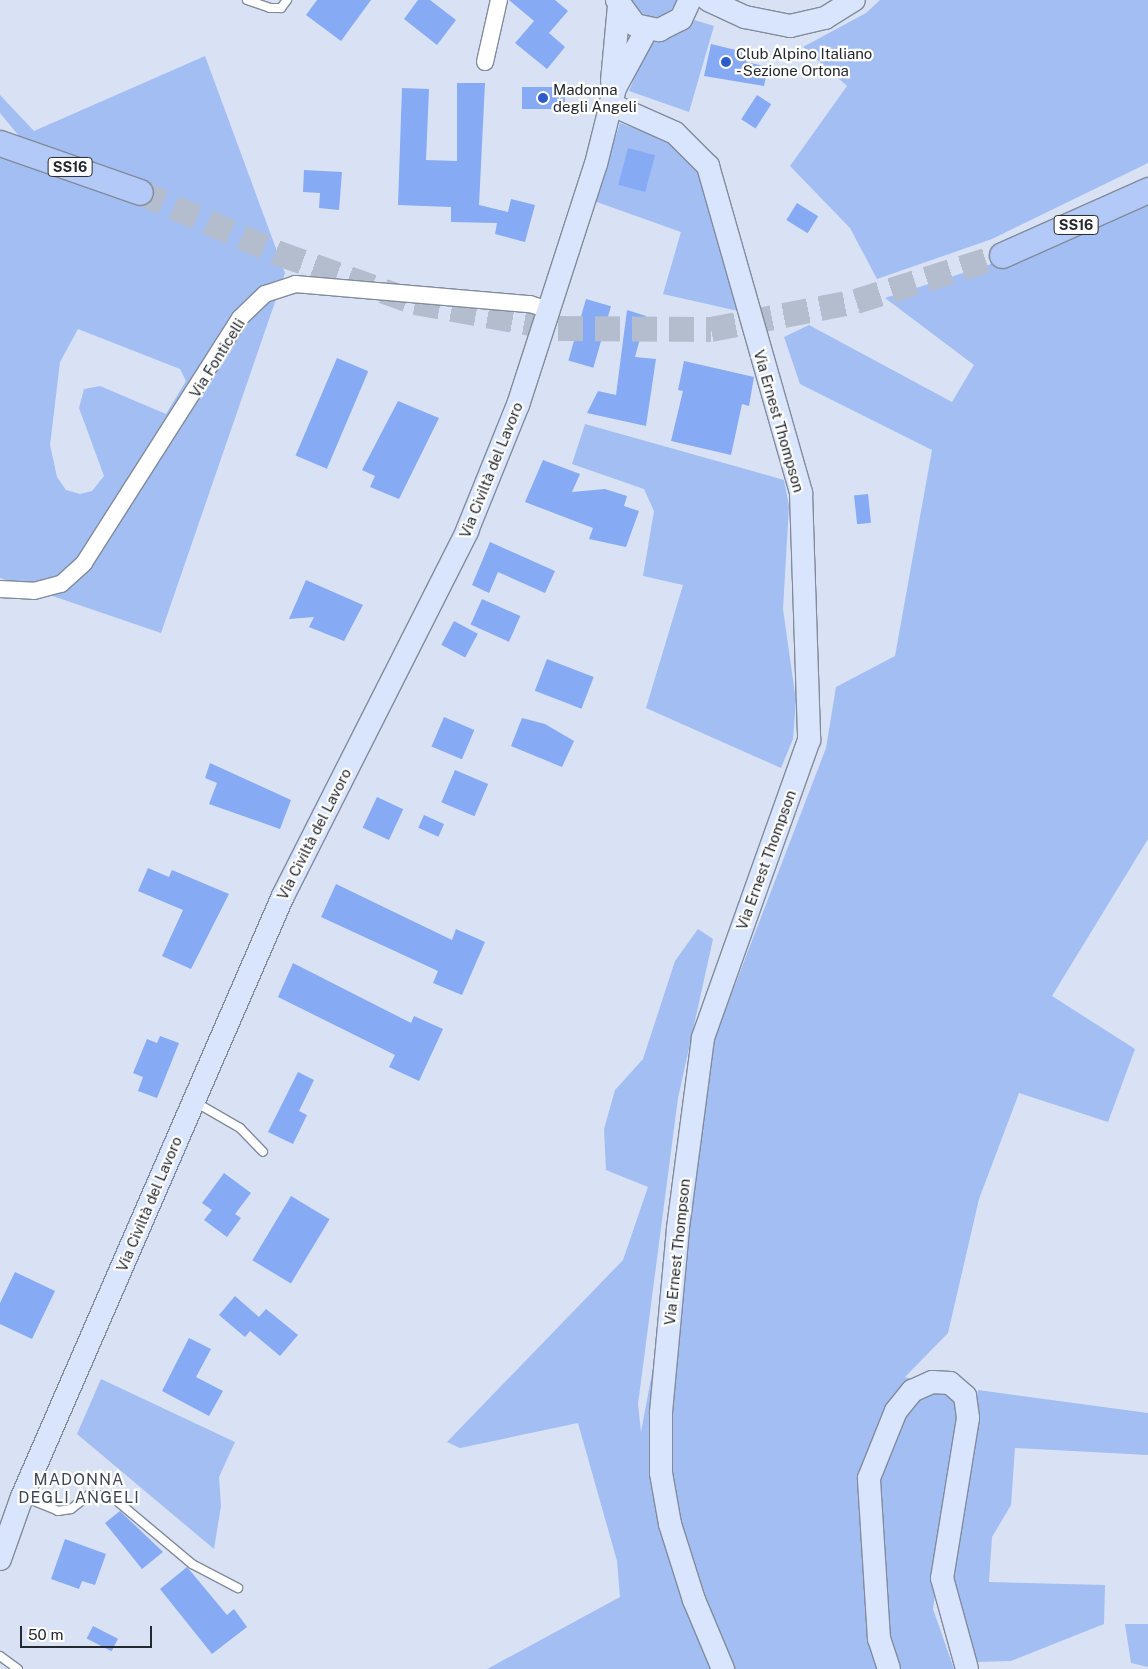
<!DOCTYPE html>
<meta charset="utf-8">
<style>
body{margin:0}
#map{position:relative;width:1148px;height:1669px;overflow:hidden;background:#d8e2f4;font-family:"Public Sans",sans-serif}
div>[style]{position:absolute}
.green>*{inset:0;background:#a2bef3}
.building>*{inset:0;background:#86aaf3;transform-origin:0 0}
.primary-tunnel>*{height:25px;margin-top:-12.5px;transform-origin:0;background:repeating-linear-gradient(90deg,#b4bdcd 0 25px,transparent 0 37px)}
.roads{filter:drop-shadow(1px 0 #828b9b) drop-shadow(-1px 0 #828b9b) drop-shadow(0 1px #828b9b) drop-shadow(0 -1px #828b9b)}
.lane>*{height:8px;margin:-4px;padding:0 4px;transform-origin:4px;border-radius:4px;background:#fff}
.street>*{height:16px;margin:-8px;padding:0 8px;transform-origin:8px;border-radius:8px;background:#fff}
.secondary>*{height:22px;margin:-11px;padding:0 11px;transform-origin:11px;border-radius:11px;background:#d9e5fc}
.primary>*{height:25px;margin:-12.5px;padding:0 12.5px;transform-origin:12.5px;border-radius:12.5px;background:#b3caf8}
.dots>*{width:14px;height:14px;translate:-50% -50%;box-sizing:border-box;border:2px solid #fff;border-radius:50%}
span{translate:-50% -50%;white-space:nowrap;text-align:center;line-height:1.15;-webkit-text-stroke:4.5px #fff;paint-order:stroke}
.shield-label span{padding:1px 4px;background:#fff;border:1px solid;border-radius:4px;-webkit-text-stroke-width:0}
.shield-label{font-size:14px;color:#24282f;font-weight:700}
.poi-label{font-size:15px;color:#24282f}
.left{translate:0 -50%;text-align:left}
.street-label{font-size:15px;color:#24282f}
.neighbourhood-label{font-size:16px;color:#404857;letter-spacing:1px}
.scale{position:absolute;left:20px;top:1626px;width:132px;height:22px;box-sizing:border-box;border:2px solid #24282f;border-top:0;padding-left:6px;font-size:15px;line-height:18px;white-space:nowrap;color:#24282f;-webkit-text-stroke:4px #fff;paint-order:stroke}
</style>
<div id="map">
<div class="green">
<div style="clip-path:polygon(630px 0,678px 0,669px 13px,654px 18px,638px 12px)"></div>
<div style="clip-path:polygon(880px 0,1148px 0,1148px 163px,992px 239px,877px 279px,850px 228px,790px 166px,847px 86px,803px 47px,866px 13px)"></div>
<div style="clip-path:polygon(691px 19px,714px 26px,689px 112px,629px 91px,648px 46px)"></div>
<div style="clip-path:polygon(evenodd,205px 56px,285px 273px,161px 633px,0 578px,0 154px,144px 183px,19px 136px,0 113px,0 95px,34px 131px,205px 56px,78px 329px,180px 369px,186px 381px,166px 414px,100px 386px,84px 389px,79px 408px,104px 476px,92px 491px,80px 494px,66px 490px,57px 477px,50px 445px,60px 362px,78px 329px)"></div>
<div style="clip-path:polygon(620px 123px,681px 146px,696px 164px,738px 311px,663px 294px,681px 232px,594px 201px)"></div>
<div style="clip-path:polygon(1148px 202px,1148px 839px,1052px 996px,1135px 1049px,1108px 1122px,1019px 1093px,979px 1199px,948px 1333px,905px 1377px,950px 1391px,961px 1407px,933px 1609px,954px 1669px,487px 1669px,620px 1597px,617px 1561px,578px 1423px,460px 1448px,447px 1442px,623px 1260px,648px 1187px,606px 1170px,604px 1129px,615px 1090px,643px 1059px,675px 961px,698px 929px,713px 939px,678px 1098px,638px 1404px,641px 1432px,715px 1037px,826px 748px,836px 687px,895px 656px,932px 450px,800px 384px,784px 337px,809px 325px,952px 402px,974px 365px,885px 298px,991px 264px)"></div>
<div style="clip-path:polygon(585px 424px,784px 480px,789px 506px,783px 609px,796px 701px,793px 739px,781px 768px,646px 708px,683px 585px,643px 576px,654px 511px,644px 489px,572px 464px)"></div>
<div style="clip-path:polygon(101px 1379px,235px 1442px,219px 1477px,221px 1506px,214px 1549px,77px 1434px)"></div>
<div style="clip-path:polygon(978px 1390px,1148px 1413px,1148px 1455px,1015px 1448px,1011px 1505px,992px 1537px,989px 1582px,1105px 1585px,1104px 1624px,1011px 1661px,977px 1662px,947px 1572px)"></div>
<div style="clip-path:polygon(1125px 1624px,1148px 1624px,1148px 1667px,1131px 1663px)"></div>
</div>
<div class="building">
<div style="clip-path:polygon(317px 0,371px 0,341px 41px,306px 15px)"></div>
<div style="clip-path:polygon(418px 0,430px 0,456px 20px,437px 45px,404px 19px)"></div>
<div style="clip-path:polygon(509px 0,555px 0,568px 11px,549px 33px,565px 47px,547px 69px,515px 43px,534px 21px)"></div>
<div style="clip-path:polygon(711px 44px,748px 53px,746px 62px,768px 67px,764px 86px,704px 76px)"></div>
<div style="clip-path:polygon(457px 83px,485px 83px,479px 205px,508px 212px,511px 199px,535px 205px,525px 242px,495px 234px,497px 223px,451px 222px,451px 207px,398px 205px,402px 88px,429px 89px,426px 160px,457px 161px)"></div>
<div style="left:522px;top:87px;width:43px;height:22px"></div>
<div style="left:757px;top:95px;width:17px;height:29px;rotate:33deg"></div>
<div style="left:628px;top:148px;width:28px;height:38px;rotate:15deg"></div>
<div style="clip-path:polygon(304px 170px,342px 172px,339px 210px,319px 208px,320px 193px,303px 192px)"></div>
<div style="left:797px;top:203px;width:25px;height:20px;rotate:32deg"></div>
<div style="left:586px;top:299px;width:26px;height:64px;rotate:16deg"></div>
<div style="clip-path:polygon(627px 310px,646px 316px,635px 357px,656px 359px,646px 426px,587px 413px,598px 391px,616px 395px)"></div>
<div style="left:337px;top:358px;width:34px;height:106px;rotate:23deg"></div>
<div style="clip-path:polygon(684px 361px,754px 377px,749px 406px,742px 404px,731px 455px,671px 441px,683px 391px,678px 390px)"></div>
<div style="clip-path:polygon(398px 401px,439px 418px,399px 499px,370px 487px,375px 476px,362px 470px)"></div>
<div style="clip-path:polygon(543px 460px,580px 474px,572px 492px,605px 489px,627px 496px,624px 506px,639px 511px,626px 547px,589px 539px,593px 528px,525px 502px)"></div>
<div style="left:868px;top:494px;width:29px;height:14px;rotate:84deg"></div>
<div style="clip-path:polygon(490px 542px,555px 571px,545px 593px,498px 572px,489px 593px,472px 585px)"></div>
<div style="clip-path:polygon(306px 580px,363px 605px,344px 641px,309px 627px,314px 617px,289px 619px)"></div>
<div style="left:482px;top:599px;width:42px;height:28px;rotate:24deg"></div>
<div style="left:454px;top:621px;width:27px;height:27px;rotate:28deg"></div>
<div style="left:547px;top:659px;width:50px;height:34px;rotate:21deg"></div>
<div style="left:444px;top:717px;width:33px;height:32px;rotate:23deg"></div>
<div style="clip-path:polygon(522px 718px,545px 724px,574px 741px,562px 767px,511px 746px)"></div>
<div style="clip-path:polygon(210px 763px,291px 800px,280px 829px,209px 804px,217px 783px,205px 778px)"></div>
<div style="left:455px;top:770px;width:36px;height:35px;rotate:23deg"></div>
<div style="left:377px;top:797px;width:29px;height:34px;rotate:25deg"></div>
<div style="left:424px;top:815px;width:22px;height:14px;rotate:24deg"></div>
<div style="clip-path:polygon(148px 868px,169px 877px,172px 870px,229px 894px,191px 969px,162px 956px,183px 910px,138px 891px)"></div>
<div style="clip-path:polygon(336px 884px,452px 940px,456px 929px,485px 942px,462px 995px,433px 983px,438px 971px,321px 917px)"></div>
<div style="clip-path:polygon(293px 963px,411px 1023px,414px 1016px,443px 1029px,419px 1081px,389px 1067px,395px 1055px,278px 997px)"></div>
<div style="clip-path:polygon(160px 1036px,179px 1043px,157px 1098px,138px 1091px,143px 1077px,133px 1073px,147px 1039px,157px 1043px)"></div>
<div style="clip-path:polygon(298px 1072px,314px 1080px,299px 1111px,307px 1115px,293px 1144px,268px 1132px)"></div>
<div style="clip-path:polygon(224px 1173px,251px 1193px,235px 1214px,241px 1218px,227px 1237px,204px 1220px,212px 1210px,202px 1203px)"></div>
<div style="left:291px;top:1196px;width:45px;height:75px;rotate:31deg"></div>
<div style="clip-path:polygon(15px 1272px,55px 1291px,32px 1339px,0 1324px,0 1303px)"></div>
<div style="clip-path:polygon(235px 1296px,259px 1317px,266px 1309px,298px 1335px,280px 1356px,250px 1331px,245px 1337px,219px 1315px)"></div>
<div style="clip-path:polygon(189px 1338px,211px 1349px,196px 1377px,223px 1391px,209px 1416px,162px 1391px)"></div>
<div style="clip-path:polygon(120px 1511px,163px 1552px,142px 1569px,105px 1523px)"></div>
<div style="clip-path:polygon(65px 1539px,106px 1554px,95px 1585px,82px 1581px,79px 1589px,51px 1579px)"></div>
<div style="clip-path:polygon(187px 1567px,227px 1615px,234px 1609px,247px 1627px,212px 1654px,160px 1589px)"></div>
<div style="left:93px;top:1626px;width:28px;height:14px;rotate:27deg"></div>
</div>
<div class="primary-tunnel">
<div style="left:140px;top:192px;width:152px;rotate:23.7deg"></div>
<div style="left:279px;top:253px;width:145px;rotate:19.8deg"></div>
<div style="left:415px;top:302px;width:145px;rotate:10.3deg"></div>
<div style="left:558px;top:328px;width:153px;rotate:0.4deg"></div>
<div style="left:711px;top:329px;width:148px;rotate:-10.9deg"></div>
<div style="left:856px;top:301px;width:153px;rotate:-17.5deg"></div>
</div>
<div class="roads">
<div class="lane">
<div style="left:247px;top:0;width:24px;rotate:19deg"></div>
<div style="left:270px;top:8px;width:11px"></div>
<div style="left:281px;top:8px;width:10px;rotate:-53deg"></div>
<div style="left:195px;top:1102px;width:52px;rotate:30deg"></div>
<div style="left:240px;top:1128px;width:33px;rotate:46deg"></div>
<div style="left:24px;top:1497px;width:37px;rotate:22deg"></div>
<div style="left:58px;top:1511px;width:13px;rotate:-9deg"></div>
<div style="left:71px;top:1509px;width:23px;rotate:-38deg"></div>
<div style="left:89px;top:1495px;width:22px;rotate:3deg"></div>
<div style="left:111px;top:1496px;width:106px;rotate:40deg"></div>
<div style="left:192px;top:1564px;width:52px;rotate:27.6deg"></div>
<div style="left:0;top:1656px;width:22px;rotate:36deg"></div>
</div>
<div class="street">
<div style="left:485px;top:62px;width:64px;rotate:-77.3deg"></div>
<div style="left:0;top:589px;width:34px;rotate:3deg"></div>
<div style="left:34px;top:591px;width:28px;rotate:-15deg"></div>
<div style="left:61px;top:584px;width:31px;rotate:-42deg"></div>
<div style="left:84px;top:563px;width:290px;rotate:-57.5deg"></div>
<div style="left:240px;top:318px;width:35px;rotate:-44deg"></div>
<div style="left:265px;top:294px;width:32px;rotate:-18deg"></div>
<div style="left:295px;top:284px;width:236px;rotate:4.9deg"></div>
<div style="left:530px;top:304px;width:20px;rotate:18deg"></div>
</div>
<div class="secondary">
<div style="left:617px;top:0;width:31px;rotate:54deg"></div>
<div style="left:635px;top:25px;width:25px;rotate:12deg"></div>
<div style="left:659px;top:30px;width:25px;rotate:-27deg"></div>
<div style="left:681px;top:19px;width:21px;rotate:-65deg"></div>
<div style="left:708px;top:0;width:41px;rotate:24.7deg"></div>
<div style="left:745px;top:17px;width:46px;rotate:11.3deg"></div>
<div style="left:790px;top:26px;width:36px;rotate:-13deg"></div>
<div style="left:825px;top:18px;width:34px;rotate:-32deg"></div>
<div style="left:612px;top:81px;width:75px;rotate:-84.7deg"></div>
<div style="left:610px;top:104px;width:71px;rotate:24deg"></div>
<div style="left:675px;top:133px;width:47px;rotate:45deg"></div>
<div style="left:708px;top:166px;width:340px;rotate:74.1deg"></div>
<div style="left:801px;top:493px;width:247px;rotate:88.1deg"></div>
<div style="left:809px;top:740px;width:316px;rotate:109.6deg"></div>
<div style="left:703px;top:1038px;width:193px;rotate:97.5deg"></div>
<div style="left:678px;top:1229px;width:185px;rotate:95.3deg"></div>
<div style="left:661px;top:1413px;width:60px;rotate:90deg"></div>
<div style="left:661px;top:1473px;width:52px;rotate:80deg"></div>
<div style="left:670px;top:1524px;width:80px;rotate:72.5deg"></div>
<div style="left:694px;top:1600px;width:75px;rotate:67.2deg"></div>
<div style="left:0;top:1559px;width:66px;rotate:-70.5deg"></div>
<div style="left:22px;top:1497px;width:655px;rotate:-66.53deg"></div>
<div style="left:283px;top:896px;width:409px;rotate:-63.2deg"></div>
<div style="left:467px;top:531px;width:136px;rotate:-68deg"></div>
<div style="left:518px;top:405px;width:253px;rotate:-72.1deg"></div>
<div style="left:596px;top:164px;width:78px;rotate:-76deg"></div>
<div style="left:615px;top:88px;width:67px;rotate:-61.5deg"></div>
<div style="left:889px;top:1669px;width:32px;rotate:-108deg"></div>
<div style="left:879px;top:1639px;width:161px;rotate:-93.6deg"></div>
<div style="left:869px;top:1478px;width:72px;rotate:-68.1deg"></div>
<div style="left:896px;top:1411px;width:26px;rotate:-51deg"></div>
<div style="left:912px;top:1391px;width:22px;rotate:-24deg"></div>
<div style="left:932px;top:1382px;width:18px;rotate:3deg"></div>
<div style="left:950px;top:1383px;width:20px;rotate:41deg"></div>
<div style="left:965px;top:1396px;width:22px;rotate:82deg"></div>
<div style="left:968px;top:1418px;width:162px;rotate:99.2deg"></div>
<div style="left:942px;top:1578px;width:94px;rotate:74.6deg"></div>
</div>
<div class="primary">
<div style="left:0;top:143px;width:148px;rotate:19.3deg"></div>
<div style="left:1002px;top:255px;width:160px;rotate:-24deg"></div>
</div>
</div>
<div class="dots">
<div style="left:726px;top:62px;background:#2c5ccb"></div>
<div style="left:543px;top:98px;background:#2c5ccb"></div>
</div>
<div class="shield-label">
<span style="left:70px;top:167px">SS16</span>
<span style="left:1076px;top:225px">SS16</span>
</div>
<div class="poi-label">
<span class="left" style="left:736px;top:62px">Club Alpino Italiano<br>- Sezione Ortona</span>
<span class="left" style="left:553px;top:98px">Madonna<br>degli Angeli</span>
</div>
<div class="street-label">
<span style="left:217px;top:358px;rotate:-58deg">Via Fonticelli</span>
<span style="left:779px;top:421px;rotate:74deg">Via Ernest Thompson</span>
<span style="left:491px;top:470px;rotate:-68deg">Via Civiltà del Lavoro</span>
<span style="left:314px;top:834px;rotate:-63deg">Via Civiltà del Lavoro</span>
<span style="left:766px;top:860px;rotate:-70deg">Via Ernest Thompson</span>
<span style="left:149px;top:1204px;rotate:-67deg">Via Civiltà del Lavoro</span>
<span style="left:677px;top:1252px;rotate:-84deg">Via Ernest Thompson</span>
</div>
<div class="neighbourhood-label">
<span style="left:79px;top:1489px">MADONNA<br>DEGLI ANGELI</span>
</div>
<div class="scale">50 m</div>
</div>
